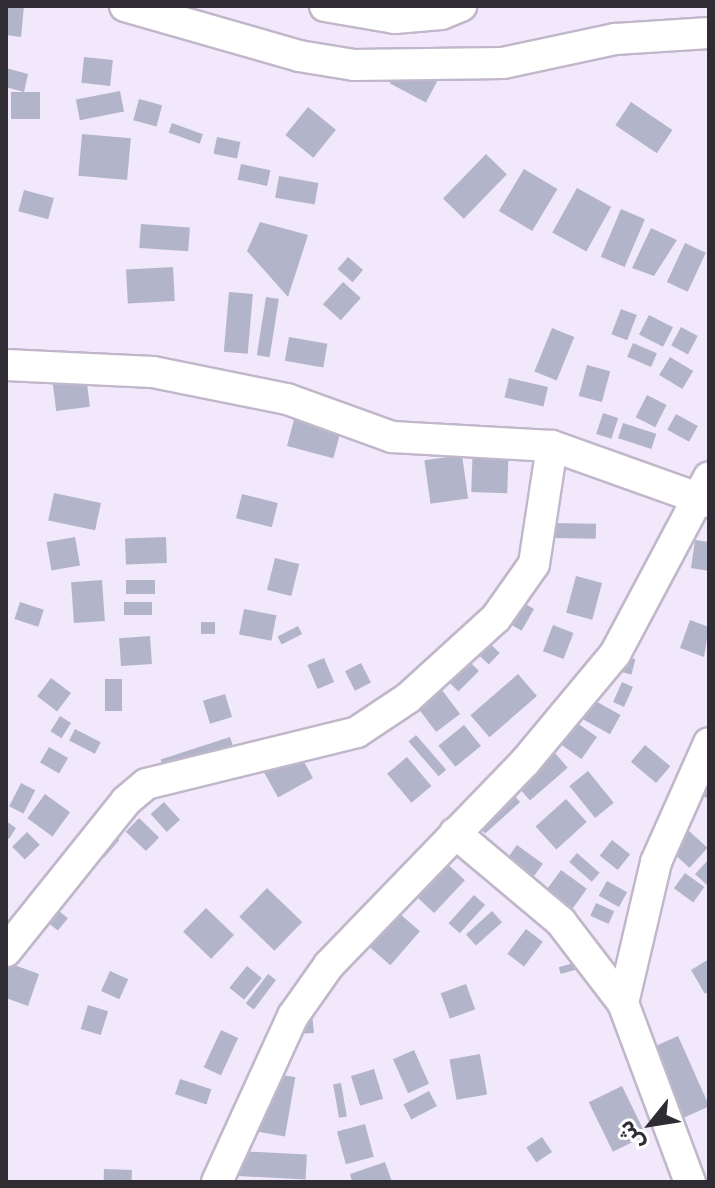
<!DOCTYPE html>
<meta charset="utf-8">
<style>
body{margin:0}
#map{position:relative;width:715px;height:1188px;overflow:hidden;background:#f2e8fc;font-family:"Source Serif 4","Noto Sans Arabic",serif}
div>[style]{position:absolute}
.building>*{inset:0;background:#b2b5c9;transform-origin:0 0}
.roads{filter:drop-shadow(2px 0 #c1b7ca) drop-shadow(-2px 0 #c1b7ca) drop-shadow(0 2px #c1b7ca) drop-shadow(0 -2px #c1b7ca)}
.minor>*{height:30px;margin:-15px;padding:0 15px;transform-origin:15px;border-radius:15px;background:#fff}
span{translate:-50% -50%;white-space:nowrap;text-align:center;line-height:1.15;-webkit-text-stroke:6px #fff;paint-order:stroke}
.frame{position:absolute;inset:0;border:8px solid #2f2c33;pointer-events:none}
.north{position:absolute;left:611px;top:1084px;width:80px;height:80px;-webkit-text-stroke:6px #fff;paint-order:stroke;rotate:240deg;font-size:22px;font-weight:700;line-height:32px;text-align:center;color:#2f2c33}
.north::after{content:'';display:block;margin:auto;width:28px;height:36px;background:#2f2c33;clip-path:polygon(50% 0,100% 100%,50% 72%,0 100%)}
</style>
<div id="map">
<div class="building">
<div style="clip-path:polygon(6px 6px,24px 6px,21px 37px,6px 35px)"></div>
<div style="left:84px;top:57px;width:29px;height:26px;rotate:6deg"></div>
<div style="left:401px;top:62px;width:41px;height:24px;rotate:28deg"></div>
<div style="clip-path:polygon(6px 68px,28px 74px,24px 92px,6px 87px)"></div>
<div style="left:120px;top:91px;width:21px;height:45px;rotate:79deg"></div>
<div style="left:40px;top:92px;width:27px;height:29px;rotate:90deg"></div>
<div style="left:139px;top:99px;width:24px;height:22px;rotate:15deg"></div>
<div style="left:631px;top:102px;width:50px;height:28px;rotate:34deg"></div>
<div style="left:308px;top:107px;width:36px;height:36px;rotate:39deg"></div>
<div style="left:172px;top:123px;width:33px;height:10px;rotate:20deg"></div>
<div style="left:82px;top:134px;width:49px;height:42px;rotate:5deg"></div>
<div style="left:217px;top:137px;width:24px;height:17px;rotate:12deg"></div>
<div style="left:486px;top:154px;width:29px;height:62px;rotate:44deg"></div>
<div style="left:241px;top:164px;width:30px;height:16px;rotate:12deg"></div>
<div style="left:524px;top:169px;width:39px;height:49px;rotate:31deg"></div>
<div style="left:279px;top:176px;width:40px;height:22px;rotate:10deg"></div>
<div style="left:577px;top:188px;width:39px;height:51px;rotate:29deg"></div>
<div style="left:24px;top:190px;width:31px;height:22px;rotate:15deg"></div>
<div style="left:621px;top:209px;width:26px;height:52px;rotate:23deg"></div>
<div style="clip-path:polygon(260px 222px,308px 235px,288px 297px,247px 251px)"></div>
<div style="left:141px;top:224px;width:49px;height:24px;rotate:4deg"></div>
<div style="clip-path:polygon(651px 228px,677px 240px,654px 276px,632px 268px)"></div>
<div style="left:685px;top:243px;width:23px;height:43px;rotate:25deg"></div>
<div style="left:348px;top:257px;width:20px;height:16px;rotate:41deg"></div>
<div style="left:173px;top:267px;width:34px;height:47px;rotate:87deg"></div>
<div style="left:343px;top:282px;width:24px;height:30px;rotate:42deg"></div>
<div style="left:229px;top:292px;width:24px;height:60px;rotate:5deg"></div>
<div style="left:266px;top:297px;width:13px;height:59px;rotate:9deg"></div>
<div style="left:621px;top:309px;width:17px;height:27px;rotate:21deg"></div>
<div style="left:649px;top:315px;width:27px;height:22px;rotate:27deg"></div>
<div style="left:681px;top:327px;width:19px;height:21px;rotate:28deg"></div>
<div style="left:552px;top:328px;width:24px;height:47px;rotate:22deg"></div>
<div style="left:289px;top:337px;width:39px;height:24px;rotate:10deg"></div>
<div style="left:633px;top:343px;width:26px;height:15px;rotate:23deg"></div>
<div style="left:670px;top:357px;width:27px;height:21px;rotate:31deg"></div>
<div style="left:587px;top:365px;width:24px;height:32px;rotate:15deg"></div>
<div style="left:86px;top:375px;width:32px;height:34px;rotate:83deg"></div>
<div style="left:509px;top:378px;width:40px;height:20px;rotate:13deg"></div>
<div style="left:647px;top:395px;width:22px;height:25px;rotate:27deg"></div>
<div style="left:603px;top:413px;width:16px;height:22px;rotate:18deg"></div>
<div style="left:676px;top:414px;width:25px;height:18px;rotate:29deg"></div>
<div style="left:295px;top:416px;width:48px;height:31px;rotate:15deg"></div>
<div style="left:623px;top:423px;width:35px;height:16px;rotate:18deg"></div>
<div style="left:473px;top:441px;width:36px;height:51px;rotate:2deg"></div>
<div style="left:462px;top:455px;width:44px;height:38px;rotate:82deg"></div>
<div style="left:54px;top:493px;width:48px;height:28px;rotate:12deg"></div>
<div style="left:242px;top:494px;width:37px;height:25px;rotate:14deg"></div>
<div style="left:551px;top:523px;width:45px;height:15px;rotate:1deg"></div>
<div style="left:75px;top:537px;width:29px;height:29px;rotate:80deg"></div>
<div style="left:166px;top:537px;width:26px;height:41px;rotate:88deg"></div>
<div style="clip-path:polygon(695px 540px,709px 542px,709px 571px,691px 568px)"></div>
<div style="left:275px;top:558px;width:25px;height:33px;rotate:14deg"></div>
<div style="left:576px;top:576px;width:27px;height:38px;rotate:15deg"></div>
<div style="left:102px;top:580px;width:41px;height:31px;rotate:86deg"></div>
<div style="left:126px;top:580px;width:29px;height:14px"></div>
<div style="left:515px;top:598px;width:22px;height:25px;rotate:30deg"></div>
<div style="left:20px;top:602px;width:25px;height:18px;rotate:18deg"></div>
<div style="left:124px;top:602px;width:28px;height:13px"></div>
<div style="left:244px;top:609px;width:33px;height:26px;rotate:11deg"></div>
<div style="clip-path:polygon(690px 620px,709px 627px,704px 657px,680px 648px)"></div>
<div style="left:201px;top:622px;width:14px;height:12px"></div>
<div style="left:553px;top:625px;width:22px;height:28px;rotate:21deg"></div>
<div style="left:298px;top:626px;width:9px;height:23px;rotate:63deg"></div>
<div style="left:476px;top:630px;width:33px;height:16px;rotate:44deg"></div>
<div style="left:150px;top:636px;width:28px;height:31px;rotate:86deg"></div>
<div style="left:457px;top:649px;width:31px;height:29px;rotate:45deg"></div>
<div style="left:615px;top:654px;width:21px;height:16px;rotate:14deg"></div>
<div style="left:324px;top:658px;width:26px;height:18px;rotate:67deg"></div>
<div style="left:361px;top:663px;width:22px;height:18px;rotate:63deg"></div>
<div style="left:518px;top:674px;width:29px;height:63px;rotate:49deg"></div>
<div style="left:51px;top:678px;width:25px;height:23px;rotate:37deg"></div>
<div style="left:105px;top:679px;width:17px;height:32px"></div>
<div style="left:622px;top:682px;width:12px;height:22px;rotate:24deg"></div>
<div style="left:439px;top:686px;width:35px;height:30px;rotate:53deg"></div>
<div style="left:225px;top:694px;width:24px;height:23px;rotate:73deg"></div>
<div style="left:590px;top:698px;width:35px;height:22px;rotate:29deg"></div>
<div style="left:60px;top:716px;width:13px;height:18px;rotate:32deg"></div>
<div style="left:570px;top:718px;width:33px;height:27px;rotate:35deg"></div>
<div style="left:464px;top:725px;width:27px;height:33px;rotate:51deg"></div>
<div style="left:75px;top:729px;width:29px;height:13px;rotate:27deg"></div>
<div style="left:416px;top:735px;width:46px;height:10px;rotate:49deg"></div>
<div style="left:230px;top:737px;width:28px;height:73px;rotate:72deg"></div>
<div style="left:548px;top:745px;width:30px;height:50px;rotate:49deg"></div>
<div style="left:645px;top:745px;width:33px;height:22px;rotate:40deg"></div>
<div style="left:49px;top:747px;width:22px;height:18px;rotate:30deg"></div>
<div style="left:298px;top:751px;width:31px;height:40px;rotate:61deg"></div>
<div style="left:407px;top:757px;width:38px;height:26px;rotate:50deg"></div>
<div style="clip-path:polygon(709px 769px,709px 799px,698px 794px)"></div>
<div style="left:588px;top:771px;width:41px;height:24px;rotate:51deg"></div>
<div style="left:502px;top:782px;width:27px;height:47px;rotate:48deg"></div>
<div style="left:21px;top:783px;width:16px;height:26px;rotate:27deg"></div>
<div style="left:45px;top:794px;width:31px;height:30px;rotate:36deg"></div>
<div style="left:566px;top:799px;width:31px;height:41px;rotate:48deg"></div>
<div style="left:164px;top:802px;width:24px;height:18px;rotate:48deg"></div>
<div style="left:139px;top:818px;width:28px;height:19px;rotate:44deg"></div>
<div style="clip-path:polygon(6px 821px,16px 828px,9px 839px,6px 836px)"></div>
<div style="left:102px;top:825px;width:23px;height:23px;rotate:41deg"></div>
<div style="left:689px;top:831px;width:25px;height:27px;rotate:42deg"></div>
<div style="left:27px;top:832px;width:18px;height:21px;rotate:45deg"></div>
<div style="left:612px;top:840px;width:23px;height:20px;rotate:38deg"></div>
<div style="left:517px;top:845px;width:32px;height:19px;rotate:36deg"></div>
<div style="left:577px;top:853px;width:30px;height:12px;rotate:41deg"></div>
<div style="left:440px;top:857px;width:34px;height:45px;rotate:43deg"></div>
<div style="clip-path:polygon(709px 859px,709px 882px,707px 885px,695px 874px)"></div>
<div style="left:561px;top:870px;width:32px;height:27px;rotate:36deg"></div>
<div style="left:685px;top:873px;width:24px;height:19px;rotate:36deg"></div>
<div style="left:607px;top:881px;width:23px;height:17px;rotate:29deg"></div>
<div style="left:267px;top:888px;width:49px;height:40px;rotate:44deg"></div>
<div style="left:474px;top:895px;width:15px;height:38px;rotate:42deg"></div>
<div style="left:43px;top:898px;width:32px;height:16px;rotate:39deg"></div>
<div style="left:596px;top:903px;width:20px;height:14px;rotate:24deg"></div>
<div style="left:392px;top:907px;width:37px;height:45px;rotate:41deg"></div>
<div style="left:206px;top:908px;width:39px;height:33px;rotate:44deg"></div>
<div style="left:492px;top:911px;width:15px;height:35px;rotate:48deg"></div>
<div style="left:526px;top:929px;width:21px;height:31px;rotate:37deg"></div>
<div style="clip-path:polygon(709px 959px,709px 991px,705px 994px,691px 970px)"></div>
<div style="clip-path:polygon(6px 962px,39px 974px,28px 1006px,6px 998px)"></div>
<div style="left:577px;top:962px;width:7px;height:19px;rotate:74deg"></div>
<div style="left:247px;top:966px;width:19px;height:28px;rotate:39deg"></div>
<div style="left:110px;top:971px;width:20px;height:22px;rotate:24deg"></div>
<div style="left:268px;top:974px;width:10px;height:37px;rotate:37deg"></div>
<div style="left:466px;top:984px;width:27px;height:27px;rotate:70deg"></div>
<div style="left:88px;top:1005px;width:21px;height:25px;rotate:17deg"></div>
<div style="clip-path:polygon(312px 1014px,314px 1033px,293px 1034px)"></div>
<div style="left:221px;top:1030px;width:19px;height:41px;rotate:25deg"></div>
<div style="left:678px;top:1036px;width:77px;height:30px;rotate:66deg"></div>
<div style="left:414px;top:1050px;width:37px;height:23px;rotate:66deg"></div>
<div style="left:480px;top:1054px;width:41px;height:31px;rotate:80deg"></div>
<div style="left:374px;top:1069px;width:31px;height:24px;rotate:73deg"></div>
<div style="left:254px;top:1070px;width:42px;height:60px;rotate:10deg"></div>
<div style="left:180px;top:1079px;width:33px;height:16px;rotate:18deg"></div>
<div style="left:341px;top:1083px;width:34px;height:8px;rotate:80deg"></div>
<div style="left:622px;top:1086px;width:55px;height:37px;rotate:64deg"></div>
<div style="left:429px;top:1091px;width:17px;height:29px;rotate:62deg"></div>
<div style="left:365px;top:1124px;width:34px;height:29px;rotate:75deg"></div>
<div style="left:542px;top:1137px;width:18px;height:19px;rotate:56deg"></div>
<div style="left:239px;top:1151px;width:68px;height:25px;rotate:3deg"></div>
<div style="clip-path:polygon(385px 1162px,392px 1182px,352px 1182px,350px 1174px)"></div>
<div style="left:104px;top:1169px;width:28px;height:13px;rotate:2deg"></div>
</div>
<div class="roads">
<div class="minor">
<div style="left:125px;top:6px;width:181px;rotate:16deg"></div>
<div style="left:299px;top:56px;width:56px;rotate:9.3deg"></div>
<div style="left:354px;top:65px;width:149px;rotate:-0.8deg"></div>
<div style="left:503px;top:63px;width:115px;rotate:-12.1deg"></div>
<div style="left:615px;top:39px;width:94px;rotate:-3.7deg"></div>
<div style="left:325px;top:6px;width:71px;rotate:9.7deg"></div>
<div style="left:395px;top:18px;width:46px;rotate:-5deg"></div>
<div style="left:441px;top:14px;width:22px;rotate:-22deg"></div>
<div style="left:6px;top:365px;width:147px;rotate:2.7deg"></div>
<div style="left:153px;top:372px;width:137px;rotate:11.4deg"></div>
<div style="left:287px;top:399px;width:112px;rotate:19.9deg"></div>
<div style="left:392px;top:437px;width:160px;rotate:3.2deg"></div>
<div style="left:552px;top:446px;width:167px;rotate:19.6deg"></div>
<div style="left:455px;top:833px;width:138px;rotate:40deg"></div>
<div style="left:561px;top:922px;width:102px;rotate:52.6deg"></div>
<div style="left:623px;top:1003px;width:191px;rotate:69.5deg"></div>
<div style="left:6px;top:951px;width:192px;rotate:-51.3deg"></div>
<div style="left:126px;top:801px;width:26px;rotate:-40deg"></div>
<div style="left:146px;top:784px;width:217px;rotate:-13.8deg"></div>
<div style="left:357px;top:732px;width:61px;rotate:-33.7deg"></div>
<div style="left:408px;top:698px;width:119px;rotate:-42.3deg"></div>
<div style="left:496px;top:618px;width:66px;rotate:-54.9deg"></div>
<div style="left:534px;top:564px;width:119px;rotate:-81.3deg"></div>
<div style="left:623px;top:1003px;width:145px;rotate:-76.8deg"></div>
<div style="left:656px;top:862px;width:130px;rotate:-66deg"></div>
<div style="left:217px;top:1182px;width:183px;rotate:-65.4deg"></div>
<div style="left:293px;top:1016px;width:62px;rotate:-54.8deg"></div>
<div style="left:329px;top:965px;width:282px;rotate:-46deg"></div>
<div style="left:525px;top:762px;width:141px;rotate:-50.2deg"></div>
<div style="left:615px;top:654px;width:200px;rotate:-62deg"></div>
</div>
</div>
<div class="frame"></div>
<div class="north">ش</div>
</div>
